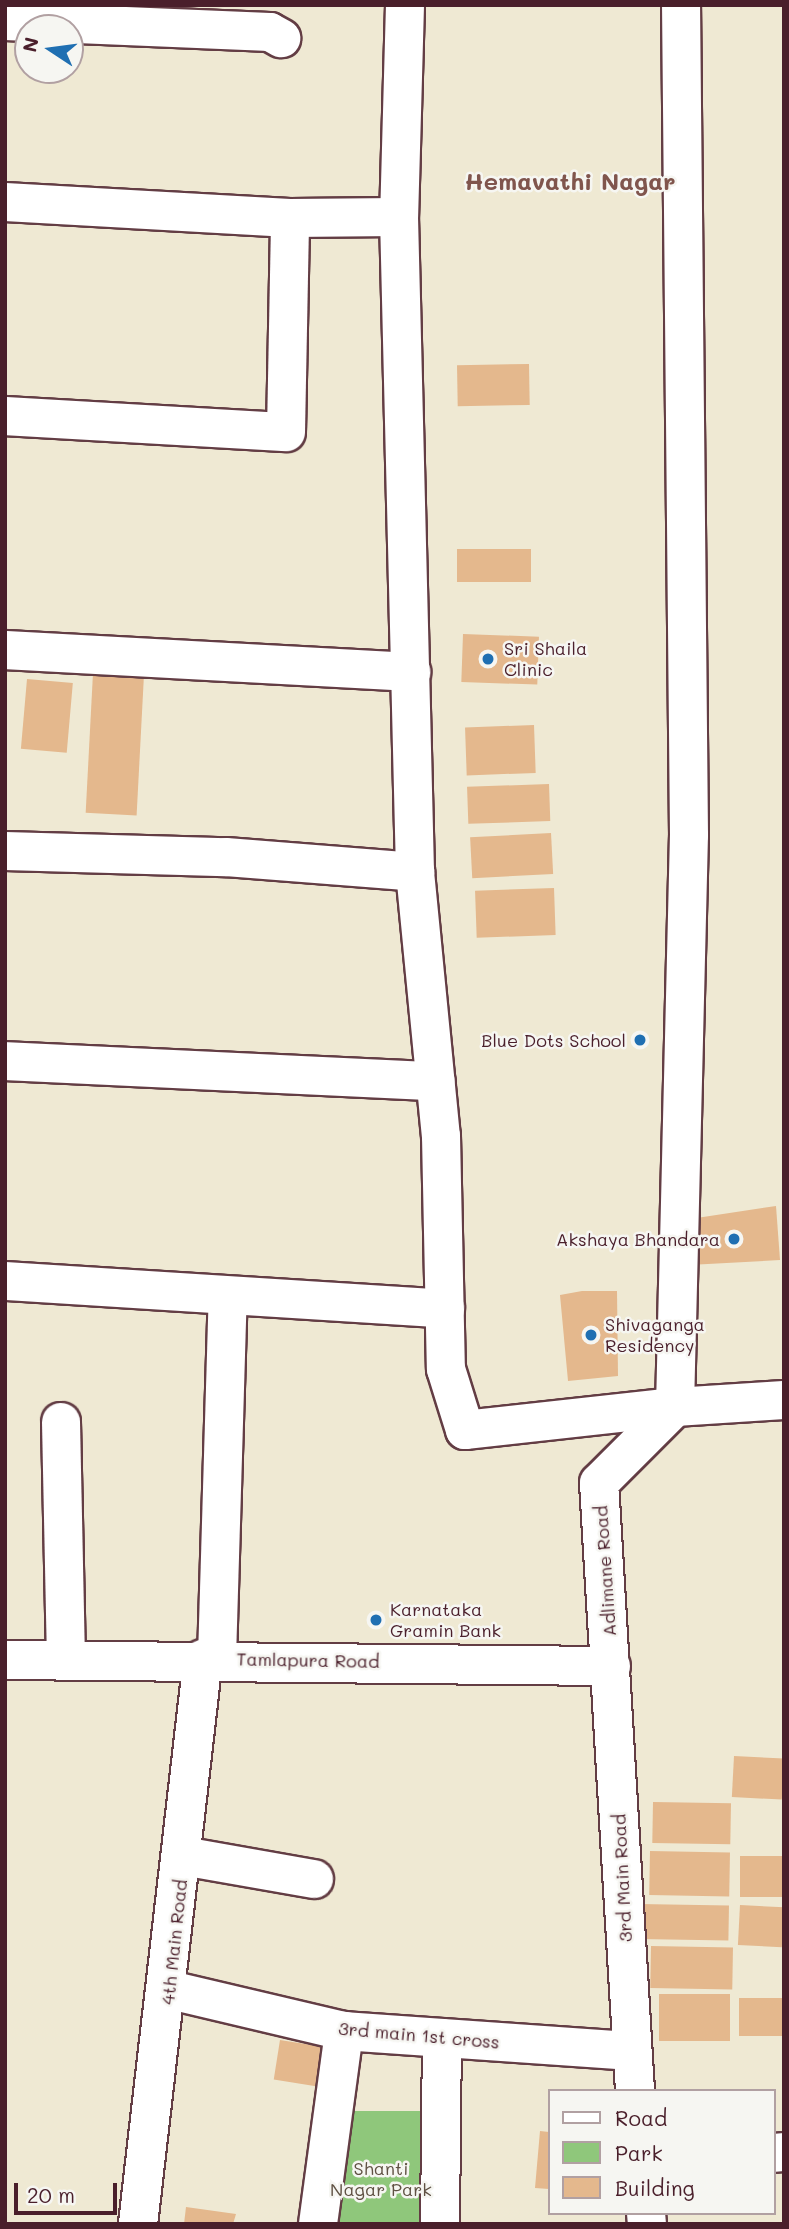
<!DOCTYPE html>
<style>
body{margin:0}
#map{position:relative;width:789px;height:2229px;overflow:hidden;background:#efe9d3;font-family:Mali,sans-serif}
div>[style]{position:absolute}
.green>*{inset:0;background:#8fc77b}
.building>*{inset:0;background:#e4b88d;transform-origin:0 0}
.roads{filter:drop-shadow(2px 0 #633d44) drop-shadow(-2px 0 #633d44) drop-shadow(0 2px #633d44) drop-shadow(0 -2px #633d44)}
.minor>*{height:38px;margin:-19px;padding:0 19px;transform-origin:19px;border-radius:19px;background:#fff}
.dots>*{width:19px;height:19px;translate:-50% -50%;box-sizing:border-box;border:4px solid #f6f6f2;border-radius:50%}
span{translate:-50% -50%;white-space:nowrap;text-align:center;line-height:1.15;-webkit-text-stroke:5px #f6f6f2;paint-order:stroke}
.poi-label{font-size:18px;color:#4a1f2b}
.left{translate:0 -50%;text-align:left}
.right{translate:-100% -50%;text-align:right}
.street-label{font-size:18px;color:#4a1f2b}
.park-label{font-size:18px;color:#5f5143}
.district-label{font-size:24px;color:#80554d;font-weight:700}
.frame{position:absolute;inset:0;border:7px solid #4a1f2b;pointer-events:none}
.legend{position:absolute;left:548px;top:2089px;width:228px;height:126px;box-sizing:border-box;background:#f6f6f2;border:2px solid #b1a0a2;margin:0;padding:9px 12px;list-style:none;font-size:21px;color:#4a1f2b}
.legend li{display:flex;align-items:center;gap:14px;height:35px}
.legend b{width:35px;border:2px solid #b1a0a2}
.north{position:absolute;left:14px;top:14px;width:70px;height:70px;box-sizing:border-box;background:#f6f6f2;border:2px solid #b1a0a2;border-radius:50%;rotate:283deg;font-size:19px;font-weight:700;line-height:28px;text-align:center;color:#4a1f2b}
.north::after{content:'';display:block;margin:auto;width:24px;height:32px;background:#1f6fb2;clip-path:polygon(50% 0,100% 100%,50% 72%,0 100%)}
.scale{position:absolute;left:14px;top:2183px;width:103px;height:32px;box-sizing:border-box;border:4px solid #4a1f2b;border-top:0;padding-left:9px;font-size:21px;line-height:24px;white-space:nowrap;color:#4a1f2b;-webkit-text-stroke:5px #f6f6f2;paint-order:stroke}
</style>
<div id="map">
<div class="green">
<div style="clip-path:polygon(344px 2111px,422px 2111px,427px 2224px,329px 2224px)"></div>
</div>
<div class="building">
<div style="left:529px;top:364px;width:41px;height:72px;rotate:89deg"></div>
<div style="left:457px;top:549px;width:74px;height:33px"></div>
<div style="left:463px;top:634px;width:76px;height:48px;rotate:2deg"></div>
<div style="left:93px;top:673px;width:51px;height:140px;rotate:3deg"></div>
<div style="left:27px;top:679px;width:46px;height:70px;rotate:5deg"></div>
<div style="left:534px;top:725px;width:48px;height:69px;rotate:88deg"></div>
<div style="left:549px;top:784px;width:37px;height:82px;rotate:88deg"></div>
<div style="left:551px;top:833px;width:41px;height:81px;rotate:87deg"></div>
<div style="left:554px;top:888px;width:47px;height:79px;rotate:88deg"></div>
<div style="clip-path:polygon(776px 1206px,780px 1260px,689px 1265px,690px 1219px)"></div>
<div style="clip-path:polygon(582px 1291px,617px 1291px,618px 1376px,568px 1381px,560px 1295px)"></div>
<div style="left:734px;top:1756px;width:50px;height:41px;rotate:3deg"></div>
<div style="left:653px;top:1802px;width:78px;height:41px;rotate:1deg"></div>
<div style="left:650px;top:1851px;width:80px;height:44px;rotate:1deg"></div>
<div style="left:740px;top:1856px;width:44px;height:41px"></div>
<div style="left:639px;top:1904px;width:90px;height:35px;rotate:1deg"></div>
<div style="left:740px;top:1905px;width:44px;height:40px;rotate:3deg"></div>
<div style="left:651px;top:1946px;width:82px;height:42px;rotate:1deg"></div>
<div style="left:659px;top:1994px;width:71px;height:47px"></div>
<div style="left:784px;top:1998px;width:38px;height:45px;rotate:90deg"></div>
<div style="left:280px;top:2040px;width:49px;height:40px;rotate:9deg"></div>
<div style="clip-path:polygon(540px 2131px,549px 2132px,549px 2189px,535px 2188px)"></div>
<div style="clip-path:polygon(186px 2207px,236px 2214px,233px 2224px,184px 2224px)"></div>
</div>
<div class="roads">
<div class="minor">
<div style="left:405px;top:5px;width:212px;rotate:91.6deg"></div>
<div style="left:399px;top:217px;width:655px;rotate:88.6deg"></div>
<div style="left:415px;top:872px;width:265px;rotate:84.4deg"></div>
<div style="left:441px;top:1136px;width:233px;rotate:88.8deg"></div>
<div style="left:446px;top:1369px;width:64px;rotate:72.7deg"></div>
<div style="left:465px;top:1430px;width:211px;rotate:-6.3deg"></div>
<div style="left:675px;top:1407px;width:572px;rotate:-88.6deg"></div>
<div style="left:689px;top:835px;width:830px;rotate:-90.55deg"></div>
<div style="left:5px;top:21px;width:265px;rotate:2.4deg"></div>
<div style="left:270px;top:32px;width:13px;rotate:29deg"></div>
<div style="left:5px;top:202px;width:285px;rotate:3.2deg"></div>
<div style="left:290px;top:218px;width:109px;rotate:-0.5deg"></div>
<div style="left:5px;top:416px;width:281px;rotate:3.3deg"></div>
<div style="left:286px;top:432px;width:214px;rotate:-88.9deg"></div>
<div style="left:5px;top:650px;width:407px;rotate:3.1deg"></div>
<div style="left:5px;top:851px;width:221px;rotate:1.6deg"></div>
<div style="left:226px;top:857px;width:190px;rotate:4.5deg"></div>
<div style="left:5px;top:1061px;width:431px;rotate:2.7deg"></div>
<div style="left:5px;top:1281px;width:441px;rotate:3.6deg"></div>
<div style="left:61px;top:1422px;width:237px;rotate:88.8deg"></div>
<div style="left:217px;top:1658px;width:362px;rotate:-88.3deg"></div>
<div style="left:5px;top:1660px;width:606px;rotate:0.57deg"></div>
<div style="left:183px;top:1856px;width:133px;rotate:10deg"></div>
<div style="left:170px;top:1990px;width:179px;rotate:13.3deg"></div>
<div style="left:344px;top:2031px;width:288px;rotate:4deg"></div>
<div style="left:635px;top:2091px;width:609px;rotate:-93.39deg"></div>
<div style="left:599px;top:1483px;width:107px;rotate:-45deg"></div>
<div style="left:675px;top:1407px;width:109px;rotate:-3.7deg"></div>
<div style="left:773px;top:2153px;width:11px;rotate:-5deg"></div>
<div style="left:646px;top:2213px;width:11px;rotate:85deg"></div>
<div style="left:138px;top:2224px;width:569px;rotate:-83.44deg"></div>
<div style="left:318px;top:2224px;width:195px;rotate:-82.3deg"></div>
<div style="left:440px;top:2224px;width:186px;rotate:-89.4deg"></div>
</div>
</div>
<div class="dots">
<div style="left:488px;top:659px;background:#1f6fb2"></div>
<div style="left:640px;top:1040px;background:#1f6fb2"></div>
<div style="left:734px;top:1239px;background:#1f6fb2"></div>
<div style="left:591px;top:1335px;background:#1f6fb2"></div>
<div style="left:376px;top:1620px;background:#1f6fb2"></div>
</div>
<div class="poi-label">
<span class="left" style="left:504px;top:659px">Sri Shaila<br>Clinic</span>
<span class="right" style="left:626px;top:1040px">Blue Dots School</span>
<span class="right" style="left:720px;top:1239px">Akshaya Bhandara</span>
<span class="left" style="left:605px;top:1335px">Shivaganga<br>Residency</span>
<span class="left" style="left:390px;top:1620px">Karnataka<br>Gramin Bank</span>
</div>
<div class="street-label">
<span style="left:605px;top:1571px;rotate:-94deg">Adlimane Road</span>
<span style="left:308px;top:1660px;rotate:1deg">Tamlapura Road</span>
<span style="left:622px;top:1878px;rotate:-93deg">3rd Main Road</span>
<span style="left:174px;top:1942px;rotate:-84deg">4th Main Road</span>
<span style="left:419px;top:2035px;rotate:5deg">3rd main 1st cross</span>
</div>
<div class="park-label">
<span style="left:381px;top:2179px">Shanti<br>Nagar Park</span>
</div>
<div class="district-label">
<span style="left:570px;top:181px">Hemavathi Nagar</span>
</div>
<div class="frame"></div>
<ul class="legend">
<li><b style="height:9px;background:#fff"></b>Road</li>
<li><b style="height:19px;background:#8fc77b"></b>Park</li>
<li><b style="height:19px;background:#e4b88d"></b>Building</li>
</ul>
<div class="north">N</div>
<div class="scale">20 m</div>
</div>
